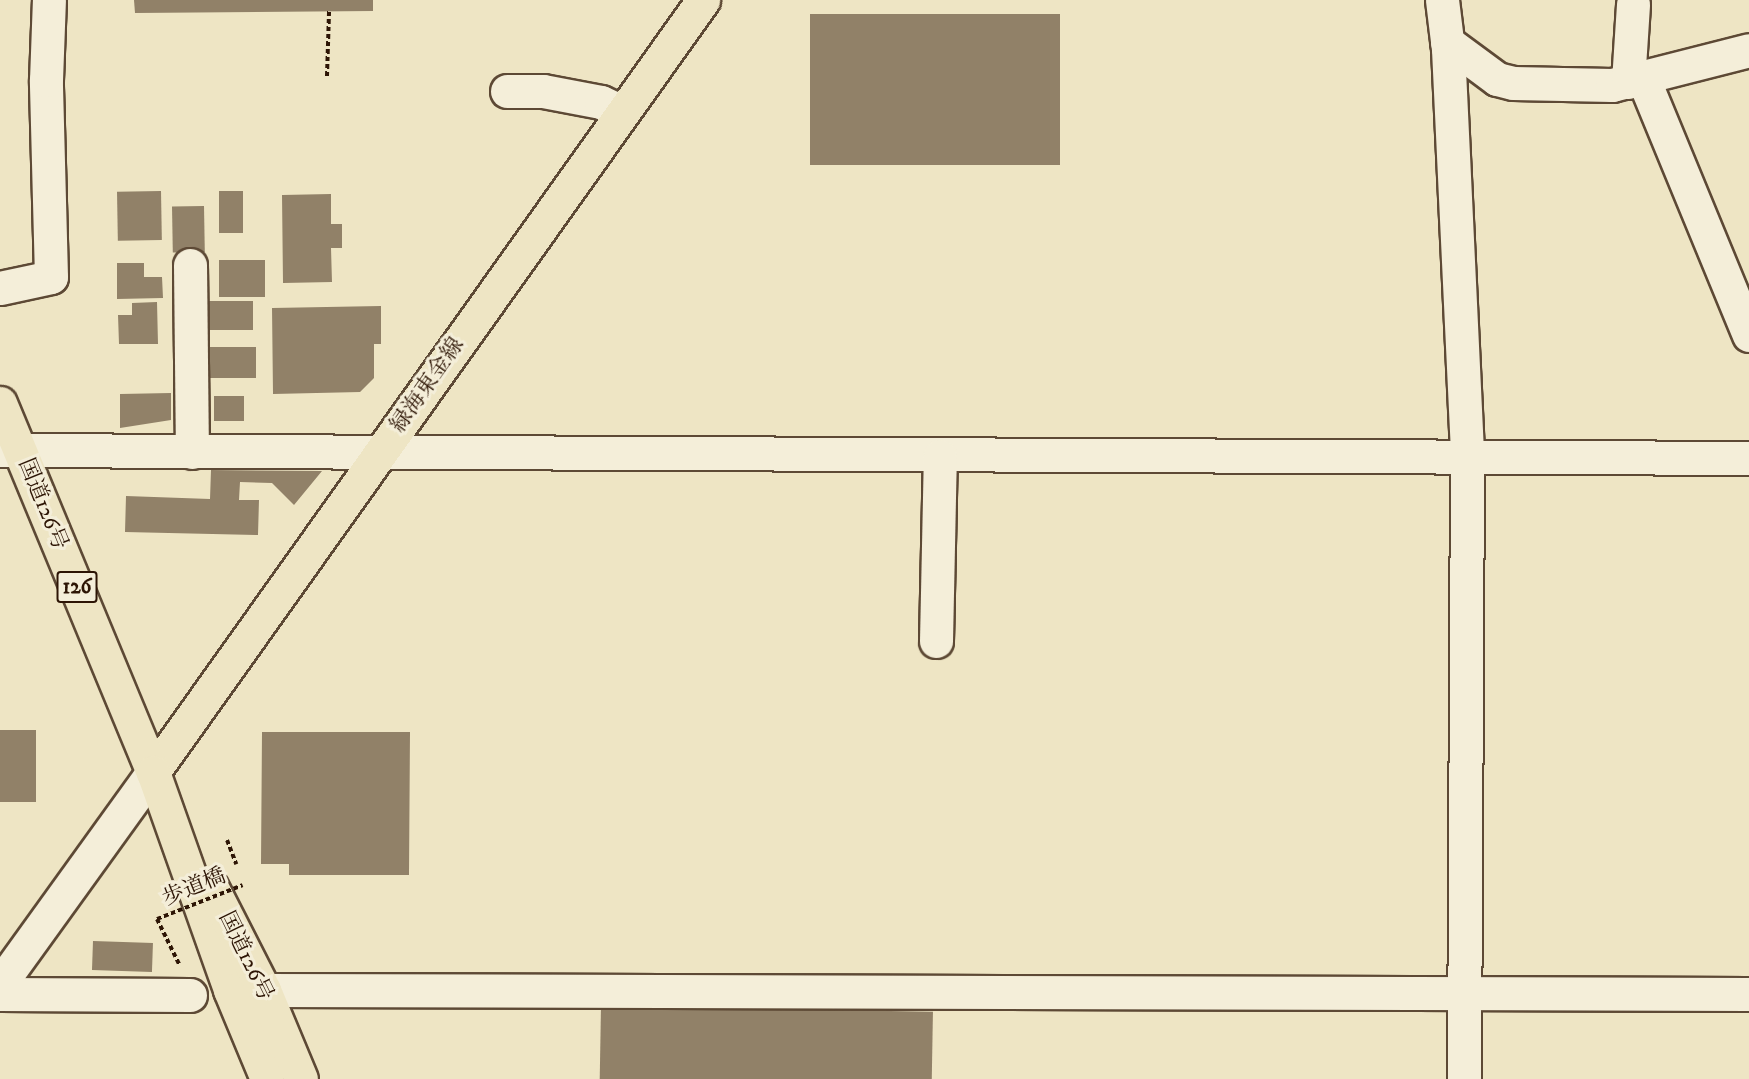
<!DOCTYPE html>
<meta charset="utf-8">
<style>
body{margin:0}
#map{position:relative;width:1749px;height:1079px;overflow:hidden;background:#eee5c4;font-family:"IM FELL DW Pica","Noto Serif JP",serif}
div>[style]{position:absolute}
.building>*{inset:0;background:#918168;transform-origin:0 0}
.path>*{height:4px;margin-top:-2px;transform-origin:0;background:repeating-linear-gradient(90deg,#2d1505 0 4.5px,transparent 0 7.5px)}
.roads{filter:drop-shadow(2px 0 #5d4935) drop-shadow(-2px 0 #5d4935) drop-shadow(0 2px #5d4935) drop-shadow(0 -2px #5d4935)}
.minor>*{height:33px;margin:-16.5px;padding:0 16.5px;transform-origin:16.5px;border-radius:16.5px;background:#f4eed9}
.major>*{height:33px;margin:-16.5px;padding:0 16.5px;transform-origin:16.5px;border-radius:16.5px;background:#eee5c4}
.highway>*{height:33px;margin:-16.5px;padding:0 16.5px;transform-origin:16.5px;border-radius:16.5px;background:#eee5c4}
.path-bridge>*{height:4px;margin-top:-2px;transform-origin:0;background:repeating-linear-gradient(90deg,#2d1505 0 4.5px,transparent 0 7.5px)}
span{translate:-50% -50%;white-space:nowrap;text-align:center;line-height:1.15;-webkit-text-stroke:6px #f4eed9;paint-order:stroke}
.shield-label span{padding:2px 4px;background:#f4eed9;border:2px solid;border-radius:4px;-webkit-text-stroke-width:0}
.shield-label{font-size:21px;color:#2d1505;font-weight:700}
.street-label{font-size:22px;color:#2d1505}
</style>
<div id="map">
<div class="building">
<div style="clip-path:polygon(134px 0,373px 0,373px 11px,135px 13px)"></div>
<div style="left:810px;top:14px;width:250px;height:151px"></div>
<div style="left:161px;top:191px;width:49px;height:44px;rotate:89deg"></div>
<div style="left:219px;top:191px;width:24px;height:42px"></div>
<div style="clip-path:polygon(331px 194px,331px 224px,342px 224px,342px 248px,331px 248px,332px 282px,283px 283px,282px 195px)"></div>
<div style="left:204px;top:206px;width:46px;height:32px;rotate:89deg"></div>
<div style="left:219px;top:260px;width:46px;height:37px"></div>
<div style="clip-path:polygon(117px 263px,144px 263px,144px 277px,162px 277px,163px 298px,117px 299px)"></div>
<div style="left:207px;top:301px;width:46px;height:29px"></div>
<div style="clip-path:polygon(157px 302px,158px 344px,119px 344px,118px 315px,132px 315px,132px 303px)"></div>
<div style="clip-path:polygon(381px 306px,381px 344px,374px 344px,374px 378px,360px 392px,273px 394px,272px 308px)"></div>
<div style="left:256px;top:347px;width:31px;height:46px;rotate:90deg"></div>
<div style="clip-path:polygon(171px 393px,171px 420px,120px 428px,120px 394px)"></div>
<div style="left:214px;top:396px;width:30px;height:25px"></div>
<div style="clip-path:polygon(211px 470px,322px 471px,294px 505px,272px 483px,240px 482px,239px 500px,259px 500px,258px 535px,125px 532px,126px 496px,210px 499px)"></div>
<div style="left:0;top:730px;width:36px;height:72px"></div>
<div style="clip-path:polygon(262px 732px,410px 732px,409px 875px,289px 875px,289px 864px,261px 864px)"></div>
<div style="left:93px;top:941px;width:60px;height:29px;rotate:2deg"></div>
<div style="left:601px;top:1006px;width:332px;height:73px;rotate:1deg"></div>
</div>
<div class="path">
<div style="left:327px;top:76px;width:65px;rotate:-88.2deg"></div>
<div style="left:227px;top:840px;width:26px;rotate:69deg"></div>
<div style="left:157px;top:919px;width:50px;rotate:63.9deg"></div>
</div>
<div class="roads">
<div class="minor">
<div style="left:1442px;top:0;width:49px;rotate:83deg"></div>
<div style="left:1448px;top:49px;width:409px;rotate:87.3deg"></div>
<div style="left:1467px;top:458px;width:621px;rotate:90.28deg"></div>
<div style="left:1447px;top:42px;width:62px;rotate:36.5deg"></div>
<div style="left:1497px;top:79px;width:16px;rotate:14deg"></div>
<div style="left:1513px;top:83px;width:99px;rotate:1.2deg"></div>
<div style="left:1612px;top:85px;width:141px;rotate:-14.3deg"></div>
<div style="left:1643px;top:78px;width:278px;rotate:67.6deg"></div>
<div style="left:1628px;top:82px;width:78px;rotate:-86.3deg"></div>
<div style="left:507px;top:91px;width:36px"></div>
<div style="left:543px;top:91px;width:59px;rotate:10.7deg"></div>
<div style="left:601px;top:102px;width:21px;rotate:25deg"></div>
<div style="left:190px;top:265px;width:187px;rotate:89.4deg"></div>
<div style="left:0;top:288px;width:52px;rotate:-12.2deg"></div>
<div style="left:51px;top:277px;width:197px;rotate:-91.5deg"></div>
<div style="left:46px;top:80px;width:80px;rotate:-87.9deg"></div>
<div style="left:0;top:450px;width:1749px;rotate:0.26deg"></div>
<div style="left:936px;top:641px;width:185px;rotate:-88.8deg"></div>
<div style="left:0;top:984px;width:261px;rotate:-54.2deg"></div>
<div style="left:264px;top:990px;width:1485px;rotate:0.15deg"></div>
<div style="left:0;top:994px;width:190px;rotate:0.3deg"></div>
</div>
<div class="major">
<div style="left:153px;top:772px;width:948px;rotate:-54.53deg"></div>
</div>
<div class="highway">
<div style="left:0;top:403px;width:399px;rotate:67.5deg"></div>
<div style="left:153px;top:772px;width:231px;rotate:70.5deg"></div>
<div style="left:230px;top:990px;width:96px;rotate:67.4deg"></div>
<div style="left:211px;top:886px;width:117px;rotate:63deg"></div>
<div style="left:264px;top:990px;width:96px;rotate:67.4deg"></div>
</div>
</div>
<div class="path-bridge">
<div style="left:157px;top:919px;width:92px;rotate:-21.6deg"></div>
</div>
<div class="shield-label">
<span style="left:77px;top:587px">126</span>
</div>
<div class="street-label">
<span style="left:427px;top:385px;rotate:-55deg">緑海東金線</span>
<span style="left:43px;top:504px;rotate:68deg">国道126号</span>
<span style="left:194px;top:887px;rotate:-22deg">歩道橋</span>
<span style="left:246px;top:956px;rotate:64deg">国道126号</span>
</div>
</div>
